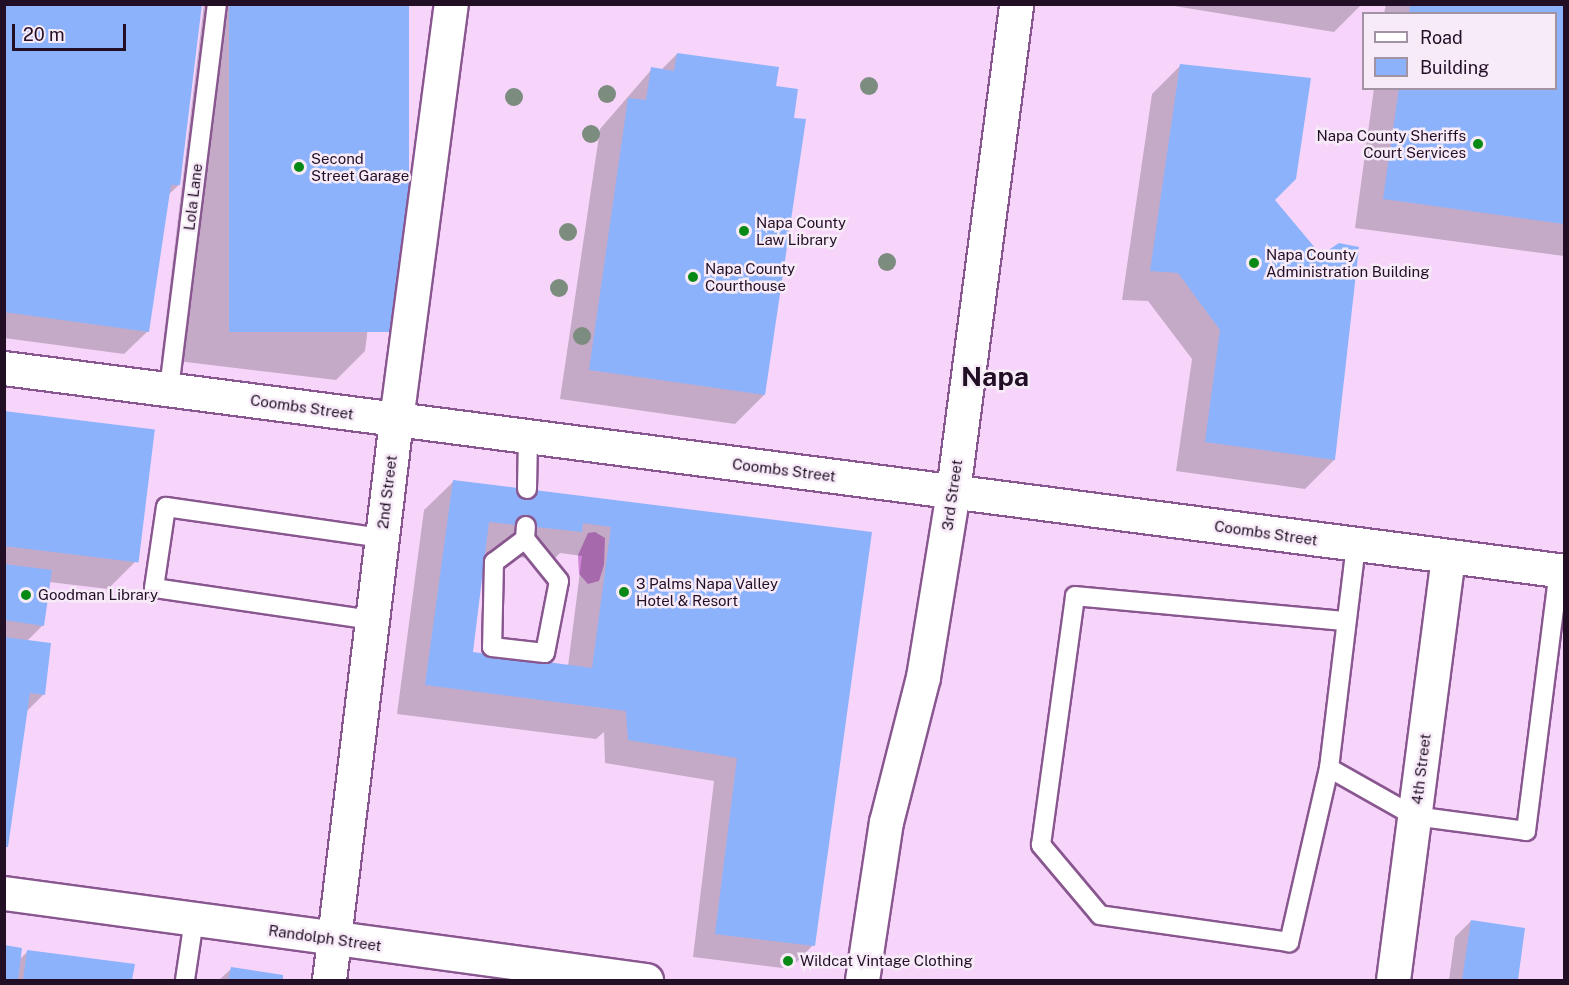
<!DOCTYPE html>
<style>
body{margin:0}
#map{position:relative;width:1569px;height:985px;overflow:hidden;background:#f7d5fb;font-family:"Public Sans",sans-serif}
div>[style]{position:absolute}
.water>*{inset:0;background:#d084d8}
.shadow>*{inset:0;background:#0003}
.building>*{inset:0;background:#8cb2fc;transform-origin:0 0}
.roads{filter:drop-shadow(2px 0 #89578f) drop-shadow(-2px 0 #89578f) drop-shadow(0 2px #89578f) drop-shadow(0 -2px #89578f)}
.service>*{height:18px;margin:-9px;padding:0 9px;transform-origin:9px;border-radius:9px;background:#fff}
.minor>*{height:33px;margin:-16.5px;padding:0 16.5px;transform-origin:16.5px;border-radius:16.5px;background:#fff}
.tertiary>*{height:33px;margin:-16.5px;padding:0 16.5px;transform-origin:16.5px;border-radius:16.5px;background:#fff}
.trees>*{width:18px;height:18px;margin:-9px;border-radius:50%;background:#7c8c7f}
.dots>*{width:16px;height:16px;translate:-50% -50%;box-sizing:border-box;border:3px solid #f7ebf8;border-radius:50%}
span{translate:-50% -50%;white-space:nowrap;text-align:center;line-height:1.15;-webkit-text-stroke:5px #f7ebf8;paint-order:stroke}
.poi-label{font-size:15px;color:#220e25}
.right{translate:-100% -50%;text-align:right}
.left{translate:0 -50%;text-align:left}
.street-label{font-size:15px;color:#220e25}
.town-label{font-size:27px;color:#220e25;font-weight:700}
.frame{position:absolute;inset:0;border:6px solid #220e25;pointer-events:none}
.legend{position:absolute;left:1362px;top:12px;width:195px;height:78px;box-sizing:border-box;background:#f7ebf8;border:2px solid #a293a4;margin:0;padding:8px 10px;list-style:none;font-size:18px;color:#220e25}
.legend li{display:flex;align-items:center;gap:12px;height:30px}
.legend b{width:30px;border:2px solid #a293a4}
.scale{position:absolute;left:12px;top:24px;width:114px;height:27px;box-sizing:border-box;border:3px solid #220e25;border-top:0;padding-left:8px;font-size:18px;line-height:21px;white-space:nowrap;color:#220e25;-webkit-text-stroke:4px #f7ebf8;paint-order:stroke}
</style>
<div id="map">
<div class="water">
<div style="clip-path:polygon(595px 532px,605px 538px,604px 565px,599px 581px,588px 584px,579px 574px,578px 555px,588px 533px)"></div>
</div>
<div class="shadow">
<div style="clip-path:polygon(4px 4px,179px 185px,168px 195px,148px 331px,124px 354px,4px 338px)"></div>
<div style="clip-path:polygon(204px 4px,408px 4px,365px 351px,336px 380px,161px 359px)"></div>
<div style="clip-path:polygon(1162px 4px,1362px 4px,1334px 32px)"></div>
<div style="clip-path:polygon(1386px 4px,1564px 4px,1564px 256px,1355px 228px,1374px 88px,1556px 88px,1556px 14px,1384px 14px)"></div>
<div style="clip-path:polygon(677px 54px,774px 87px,764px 395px,735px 424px,560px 399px,600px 129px,652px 69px,661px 70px)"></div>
<div style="clip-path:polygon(1181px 65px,1334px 460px,1305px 489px,1176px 471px,1192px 359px,1148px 301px,1122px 300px,1152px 94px)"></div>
<div style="clip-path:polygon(4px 412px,137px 560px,108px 589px,49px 582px,43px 625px,27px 641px,43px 695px,26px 712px,4px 849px)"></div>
<div style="clip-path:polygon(evenodd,454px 481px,654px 507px,813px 945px,790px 969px,693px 957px,714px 781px,605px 763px,604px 732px,596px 739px,397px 714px,424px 510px,454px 481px,483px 553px,552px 561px,560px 553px,582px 556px,568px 666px,471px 653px,483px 553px)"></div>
<div style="clip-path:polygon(1471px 921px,1524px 929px,1516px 980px,1449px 980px,1455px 937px)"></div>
<div style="clip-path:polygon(4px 947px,19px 960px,28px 951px,133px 965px,131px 980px,4px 980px)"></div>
<div style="clip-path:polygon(231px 969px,282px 977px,281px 980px,219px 980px)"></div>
</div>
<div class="building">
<div style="clip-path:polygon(4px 4px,202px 4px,180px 185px,171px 185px,149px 332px,4px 312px)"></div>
<div style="left:229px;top:4px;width:180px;height:328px"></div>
<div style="clip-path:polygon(1410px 4px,1564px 4px,1564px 224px,1383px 199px,1399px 88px,1556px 88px,1556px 14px,1409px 14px)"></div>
<div style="clip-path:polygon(677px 53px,779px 67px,776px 86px,798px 89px,794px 118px,806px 119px,765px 395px,589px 370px,628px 98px,646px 100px,651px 67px,674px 71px)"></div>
<div style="clip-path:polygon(1180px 64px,1311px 78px,1296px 179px,1275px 200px,1321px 255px,1339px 243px,1359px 247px,1335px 460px,1205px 442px,1220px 330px,1178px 273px,1150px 271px)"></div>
<div style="left:4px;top:411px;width:152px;height:134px;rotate:7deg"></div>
<div style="clip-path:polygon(evenodd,453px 480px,872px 532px,815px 946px,715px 934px,737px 758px,628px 740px,626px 711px,425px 685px,453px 480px,489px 522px,582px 532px,583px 523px,611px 527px,592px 668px,473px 652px,489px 522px)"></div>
<div style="clip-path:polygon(4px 564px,52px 570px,44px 626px,4px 620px)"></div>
<div style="clip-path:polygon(4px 637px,51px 643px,45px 695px,30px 693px,8px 847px,4px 847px)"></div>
<div style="clip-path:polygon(1471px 920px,1525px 928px,1518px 980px,1462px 980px)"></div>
<div style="clip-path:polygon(4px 945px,22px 948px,18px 980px,4px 980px)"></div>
<div style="clip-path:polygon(27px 950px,135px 964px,132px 980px,23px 980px)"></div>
<div style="clip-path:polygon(231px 967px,283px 975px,283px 980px,228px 980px)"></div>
</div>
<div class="roads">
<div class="service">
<div style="left:169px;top:389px;width:388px;rotate:-82.9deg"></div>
<div style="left:527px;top:489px;width:52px;rotate:-88.9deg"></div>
<div style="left:525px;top:539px;width:39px;rotate:143deg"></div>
<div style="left:494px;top:562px;width:85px;rotate:91.3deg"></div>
<div style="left:492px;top:647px;width:53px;rotate:6.5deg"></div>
<div style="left:545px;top:653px;width:73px;rotate:-79deg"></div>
<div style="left:559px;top:581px;width:54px;rotate:-129deg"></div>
<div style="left:525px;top:539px;width:13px;rotate:-86deg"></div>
<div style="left:1356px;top:545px;width:225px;rotate:96.9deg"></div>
<div style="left:1329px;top:768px;width:98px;rotate:29.5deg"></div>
<div style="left:1414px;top:816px;width:113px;rotate:7.6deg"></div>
<div style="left:1526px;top:831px;width:263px;rotate:-82.8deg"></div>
<div style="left:372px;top:620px;width:220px;rotate:-171.6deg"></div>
<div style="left:154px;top:588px;width:82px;rotate:-81.6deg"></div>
<div style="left:166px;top:507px;width:217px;rotate:8.2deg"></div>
<div style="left:1329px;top:768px;width:179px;rotate:102.9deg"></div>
<div style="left:1289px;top:942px;width:191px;rotate:-171.9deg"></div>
<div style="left:1100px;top:915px;width:92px;rotate:-130.1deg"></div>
<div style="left:1041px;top:845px;width:251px;rotate:-82.2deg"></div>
<div style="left:1075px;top:596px;width:272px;rotate:5.3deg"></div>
<div style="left:185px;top:980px;width:61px;rotate:-81.5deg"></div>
</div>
<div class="minor">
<div style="left:4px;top:893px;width:648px;rotate:7.72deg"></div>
<div style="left:1393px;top:980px;width:427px;rotate:-82.6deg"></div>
</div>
<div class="tertiary">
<div style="left:4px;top:368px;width:1573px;rotate:7.41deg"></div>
<div style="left:329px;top:980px;width:564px;rotate:-83.18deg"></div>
<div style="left:396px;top:420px;width:420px;rotate:-82.5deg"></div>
<div style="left:862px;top:980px;width:160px;rotate:-81.4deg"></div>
<div style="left:886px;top:822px;width:150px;rotate:-75.7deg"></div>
<div style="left:923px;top:677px;width:188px;rotate:-80.8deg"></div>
<div style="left:953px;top:491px;width:491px;rotate:-82.6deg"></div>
</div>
</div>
<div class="trees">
<div style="left:869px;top:86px"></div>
<div style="left:607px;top:94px"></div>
<div style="left:514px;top:97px"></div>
<div style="left:591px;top:134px"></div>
<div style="left:568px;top:232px"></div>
<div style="left:887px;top:262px"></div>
<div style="left:559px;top:288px"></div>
<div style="left:582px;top:336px"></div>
</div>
<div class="dots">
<div style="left:1478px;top:144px;background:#068a15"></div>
<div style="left:299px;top:167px;background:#068a15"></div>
<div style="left:744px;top:231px;background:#068a15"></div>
<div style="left:1254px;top:263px;background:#068a15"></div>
<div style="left:693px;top:277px;background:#068a15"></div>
<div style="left:624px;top:592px;background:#068a15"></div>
<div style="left:26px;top:595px;background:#068a15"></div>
<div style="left:788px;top:961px;background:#068a15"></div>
</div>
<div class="poi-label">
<span class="right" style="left:1466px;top:144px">Napa County Sheriffs<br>Court Services</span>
<span class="left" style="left:311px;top:167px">Second<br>Street Garage</span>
<span class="left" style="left:756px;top:231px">Napa County<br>Law Library</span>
<span class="left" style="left:1266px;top:263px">Napa County<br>Administration Building</span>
<span class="left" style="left:705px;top:277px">Napa County<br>Courthouse</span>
<span class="left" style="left:636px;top:592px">3 Palms Napa Valley<br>Hotel &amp; Resort</span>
<span class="left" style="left:38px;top:595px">Goodman Library</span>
<span class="left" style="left:800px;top:961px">Wildcat Vintage Clothing</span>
</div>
<div class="street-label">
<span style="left:193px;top:197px;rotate:-83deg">Lola Lane</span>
<span style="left:302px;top:407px;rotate:8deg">Coombs Street</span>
<span style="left:784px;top:470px;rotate:7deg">Coombs Street</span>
<span style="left:387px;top:492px;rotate:-83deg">2nd Street</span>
<span style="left:952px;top:495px;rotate:-82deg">3rd Street</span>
<span style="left:1266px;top:533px;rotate:8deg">Coombs Street</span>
<span style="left:1421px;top:769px;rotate:-83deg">4th Street</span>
<span style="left:325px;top:938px;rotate:8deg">Randolph Street</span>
</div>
<div class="town-label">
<span style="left:995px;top:377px">Napa</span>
</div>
<div class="frame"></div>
<ul class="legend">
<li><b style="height:8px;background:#fff"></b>Road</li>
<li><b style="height:16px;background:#8cb2fc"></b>Building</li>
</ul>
<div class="scale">20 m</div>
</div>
